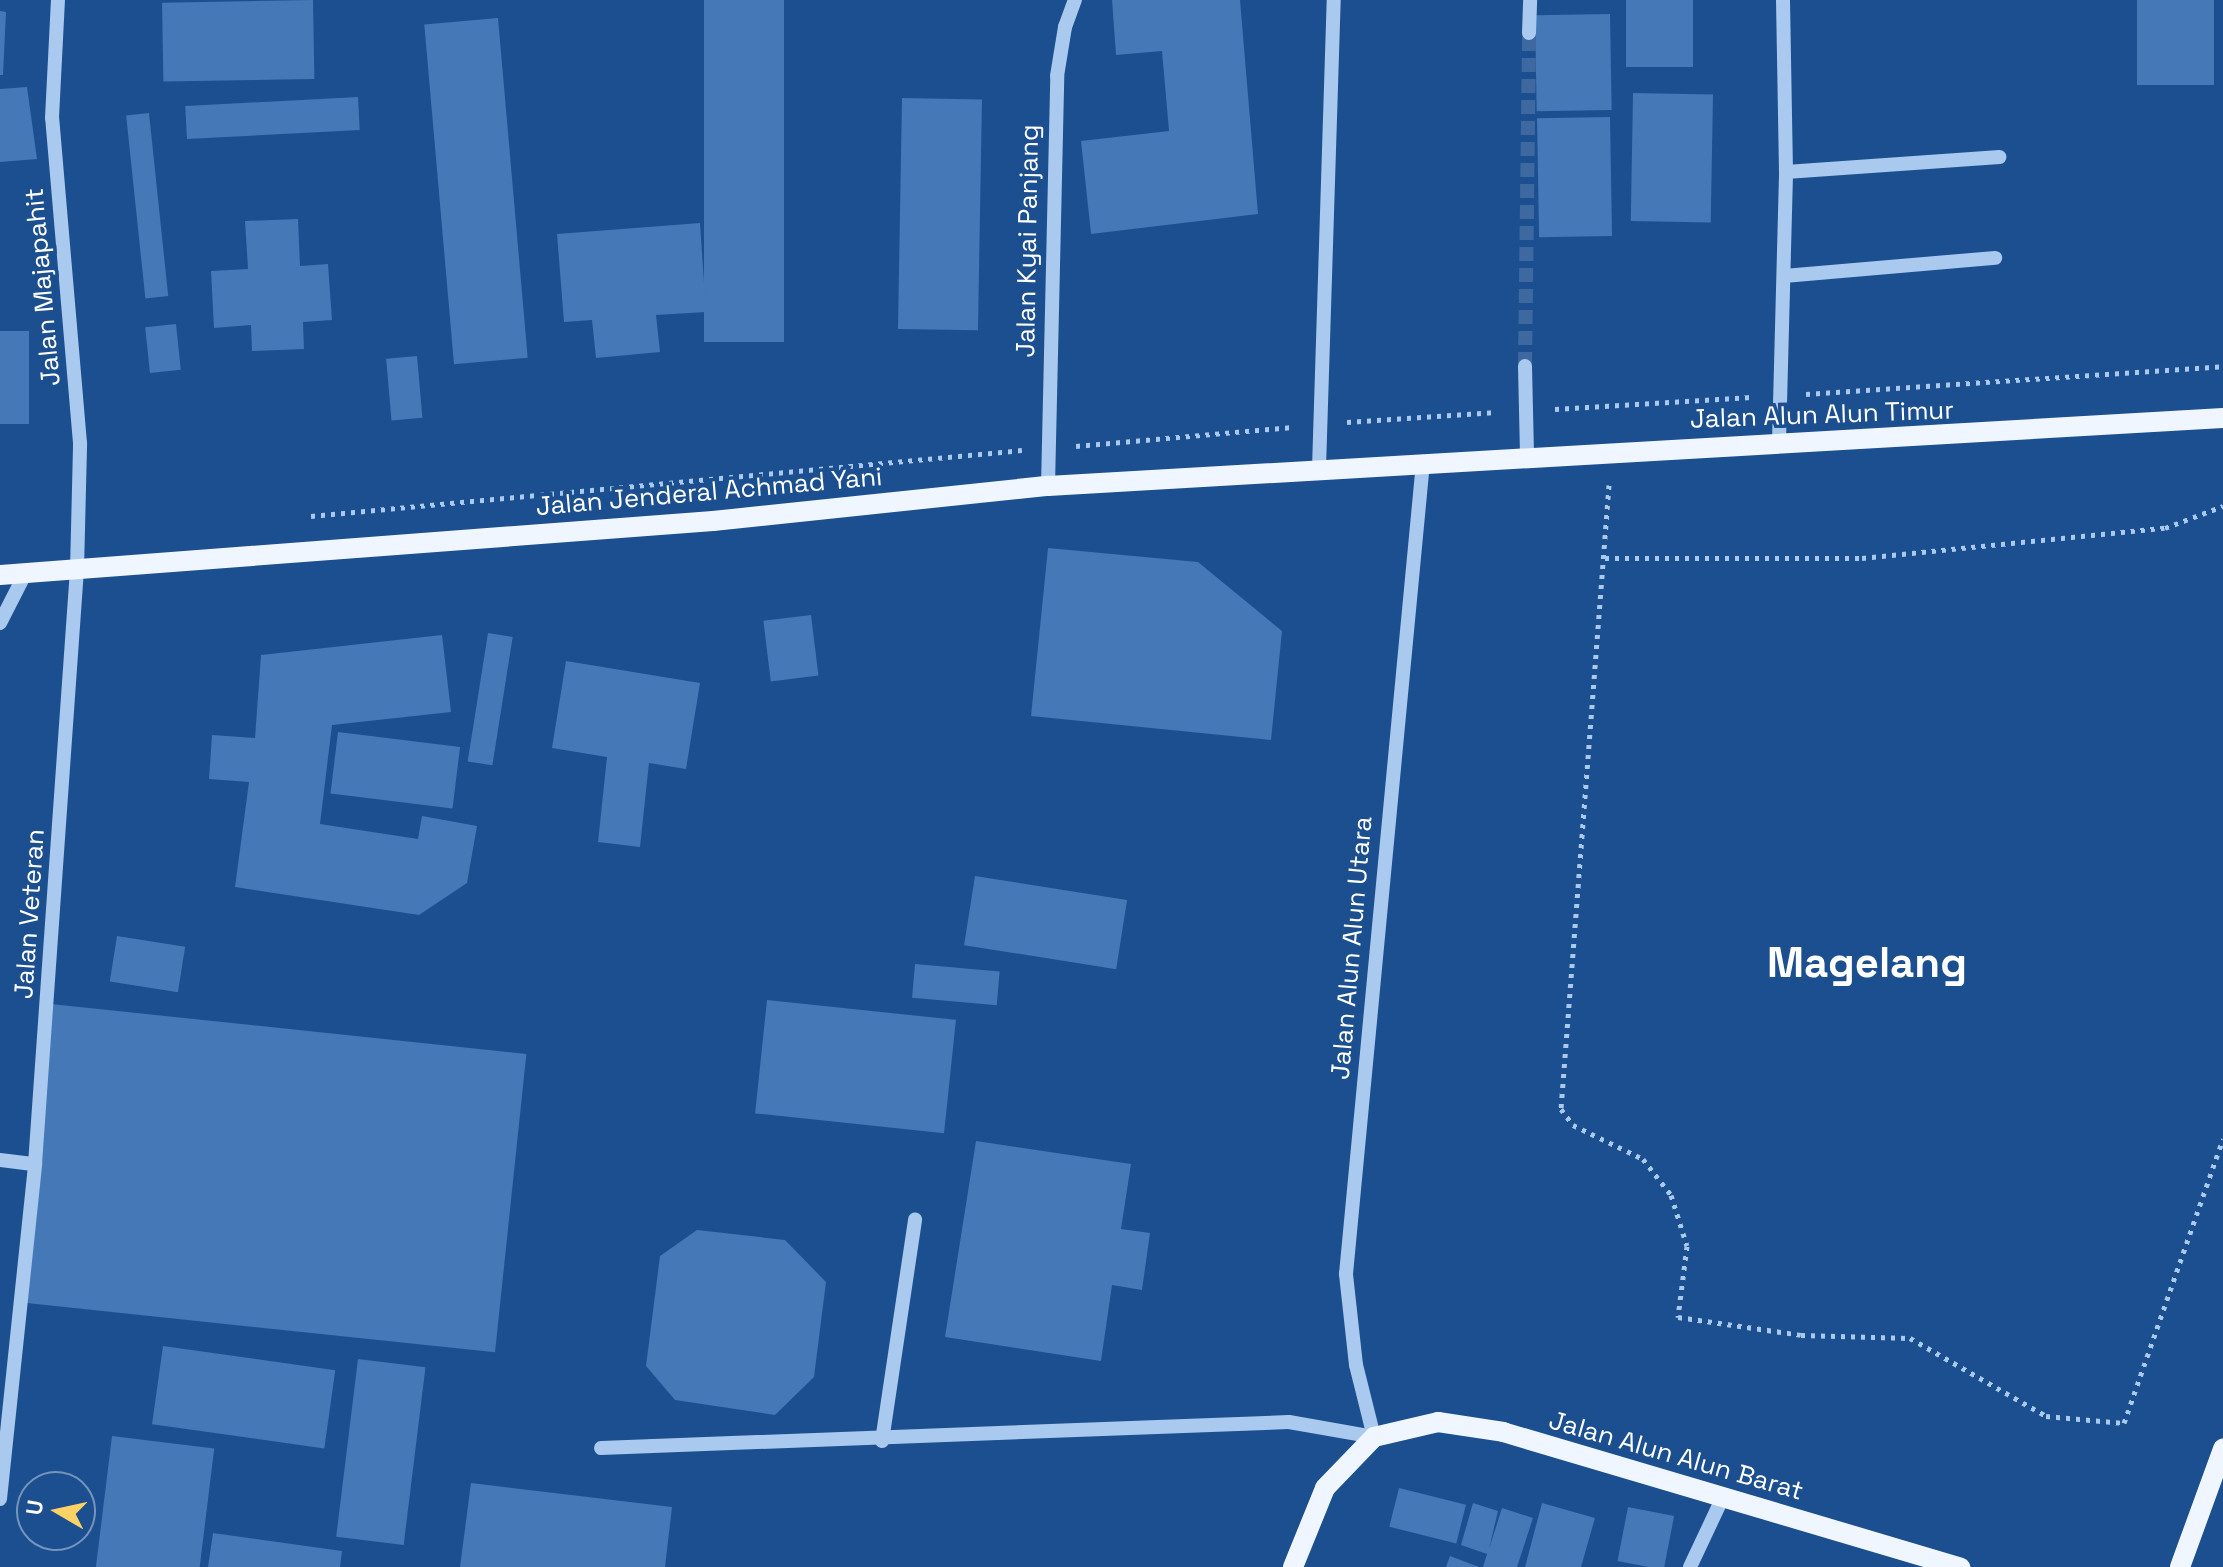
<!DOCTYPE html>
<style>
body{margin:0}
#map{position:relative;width:2223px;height:1567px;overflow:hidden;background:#1b4f8f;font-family:"Space Grotesk",sans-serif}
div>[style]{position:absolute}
.building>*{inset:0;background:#4478b7;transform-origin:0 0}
.minor-tunnel>*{height:14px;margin-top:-7px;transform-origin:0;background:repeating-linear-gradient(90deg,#3d69a0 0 14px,transparent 0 21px)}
.path>*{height:5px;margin-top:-2.5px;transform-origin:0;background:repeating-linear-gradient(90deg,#a9c9ee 0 4px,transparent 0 10px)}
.minor>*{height:14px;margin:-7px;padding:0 7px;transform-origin:7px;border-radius:7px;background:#a9c9ee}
.major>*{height:20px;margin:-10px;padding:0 10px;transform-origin:10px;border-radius:10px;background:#f0f6ff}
span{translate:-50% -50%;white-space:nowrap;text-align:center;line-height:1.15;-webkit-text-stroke:7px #1b4f8f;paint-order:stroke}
.street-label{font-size:26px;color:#fff}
.town-label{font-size:42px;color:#fff;font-weight:700}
.north{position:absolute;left:16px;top:1471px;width:80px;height:80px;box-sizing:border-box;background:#1b4f8f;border:2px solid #7695bc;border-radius:50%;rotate:279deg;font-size:22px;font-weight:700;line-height:32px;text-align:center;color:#fff}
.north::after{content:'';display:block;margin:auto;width:28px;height:36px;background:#ffd166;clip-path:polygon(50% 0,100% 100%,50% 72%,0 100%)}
</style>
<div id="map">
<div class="building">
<div style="left:313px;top:0;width:79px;height:151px;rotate:89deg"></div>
<div style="left:704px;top:0;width:80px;height:342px"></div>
<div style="clip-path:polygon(1112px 0,1240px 0,1258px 214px,1091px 234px,1081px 141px,1169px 131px,1162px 51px,1116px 55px)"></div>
<div style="left:1626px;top:0;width:67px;height:67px"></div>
<div style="left:2137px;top:0;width:77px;height:85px"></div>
<div style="clip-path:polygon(0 11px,6px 12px,3px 75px,0 75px)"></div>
<div style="left:1610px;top:14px;width:96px;height:75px;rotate:89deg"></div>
<div style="left:498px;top:18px;width:341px;height:74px;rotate:85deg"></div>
<div style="clip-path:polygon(27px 87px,37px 159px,0 162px,0 89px)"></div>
<div style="left:1633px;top:93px;width:80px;height:128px;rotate:1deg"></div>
<div style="left:358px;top:97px;width:33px;height:173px;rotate:87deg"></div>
<div style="left:902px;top:98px;width:80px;height:231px;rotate:1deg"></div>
<div style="left:149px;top:113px;width:184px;height:23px;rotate:84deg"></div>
<div style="left:1610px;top:117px;width:119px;height:73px;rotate:89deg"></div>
<div style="clip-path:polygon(298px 219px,300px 266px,328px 264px,332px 320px,303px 322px,304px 349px,252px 351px,251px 325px,214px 328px,211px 271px,248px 269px,245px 221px)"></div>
<div style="clip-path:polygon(700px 223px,706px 312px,656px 315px,660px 352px,596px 358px,592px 320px,564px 322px,557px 234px)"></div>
<div style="left:176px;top:324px;width:46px;height:31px;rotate:84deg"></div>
<div style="left:0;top:331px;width:29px;height:93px"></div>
<div style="left:417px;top:356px;width:62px;height:31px;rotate:85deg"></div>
<div style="clip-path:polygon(1048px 548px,1198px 562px,1282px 631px,1271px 740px,1031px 716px)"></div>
<div style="left:811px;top:615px;width:61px;height:48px;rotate:83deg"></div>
<div style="left:488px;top:633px;width:25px;height:130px;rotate:9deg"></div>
<div style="clip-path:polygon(442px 635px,451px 712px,332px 725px,320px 824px,418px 839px,422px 816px,477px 826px,467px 883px,419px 915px,235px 887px,249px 782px,209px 779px,212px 735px,255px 738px,261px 655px)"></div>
<div style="clip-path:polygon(566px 661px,700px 683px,686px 769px,649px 763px,640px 847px,598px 842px,607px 757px,552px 748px)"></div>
<div style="left:338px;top:732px;width:123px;height:62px;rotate:7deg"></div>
<div style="left:975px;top:876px;width:154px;height:70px;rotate:9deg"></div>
<div style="left:117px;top:936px;width:69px;height:46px;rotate:9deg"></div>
<div style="left:915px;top:964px;width:85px;height:34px;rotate:5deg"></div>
<div style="left:767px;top:1000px;width:190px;height:114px;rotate:6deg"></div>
<div style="left:51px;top:1004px;width:478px;height:300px;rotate:6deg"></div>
<div style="clip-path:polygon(976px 1141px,1131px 1164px,1121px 1229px,1150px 1233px,1142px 1290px,1112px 1285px,1101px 1361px,945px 1337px)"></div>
<div style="clip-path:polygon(697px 1230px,785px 1240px,826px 1282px,814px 1377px,775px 1415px,675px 1400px,646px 1366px,660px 1256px)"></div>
<div style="left:163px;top:1346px;width:174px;height:79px;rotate:8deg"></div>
<div style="left:358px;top:1359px;width:68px;height:179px;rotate:7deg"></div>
<div style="left:112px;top:1436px;width:103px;height:132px;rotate:7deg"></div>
<div style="clip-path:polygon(471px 1483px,672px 1507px,665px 1567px,460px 1567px)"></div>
<div style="left:1399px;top:1488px;width:69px;height:40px;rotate:14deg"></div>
<div style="clip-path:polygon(1473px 1503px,1498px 1511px,1489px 1549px,1502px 1508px,1533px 1518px,1517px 1567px,1483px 1567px,1487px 1554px,1461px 1545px)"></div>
<div style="clip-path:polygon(1542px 1503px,1595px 1518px,1581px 1567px,1525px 1567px)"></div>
<div style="left:1628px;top:1507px;width:47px;height:55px;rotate:11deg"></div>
<div style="clip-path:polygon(213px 1533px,342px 1551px,340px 1567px,208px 1567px)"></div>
<div style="clip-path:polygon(1450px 1556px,1479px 1567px,1446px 1567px)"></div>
</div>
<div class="minor-tunnel">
<div style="left:1525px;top:366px;width:333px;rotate:-89.3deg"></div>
</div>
<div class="path">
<div style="left:1806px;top:394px;width:418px;rotate:-3.8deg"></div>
<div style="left:1555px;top:409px;width:197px;rotate:-3.5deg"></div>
<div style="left:1347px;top:422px;width:150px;rotate:-3.8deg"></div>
<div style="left:1076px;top:446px;width:218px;rotate:-5deg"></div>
<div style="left:1609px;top:485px;width:626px;rotate:94.4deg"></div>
<div style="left:1561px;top:1109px;width:20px;rotate:53deg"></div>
<div style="left:1573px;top:1125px;width:78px;rotate:25.9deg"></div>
<div style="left:1643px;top:1159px;width:46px;rotate:52.1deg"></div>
<div style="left:1671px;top:1195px;width:53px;rotate:72.6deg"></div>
<div style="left:1687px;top:1246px;width:72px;rotate:97.2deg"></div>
<div style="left:1678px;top:1317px;width:124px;rotate:8.3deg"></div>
<div style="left:1801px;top:1335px;width:109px;rotate:1.6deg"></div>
<div style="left:1910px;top:1338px;width:157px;rotate:29.8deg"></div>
<div style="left:2046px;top:1416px;width:78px;rotate:5.1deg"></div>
<div style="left:2124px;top:1423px;width:301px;rotate:-70.8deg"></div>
<div style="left:311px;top:516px;width:714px;rotate:-5.3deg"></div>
<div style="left:1605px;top:558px;width:257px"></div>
<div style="left:1862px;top:558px;width:304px;rotate:-5.7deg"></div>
<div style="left:2165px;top:528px;width:62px;rotate:-20.8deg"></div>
</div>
<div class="minor">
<div style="left:1529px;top:33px;width:33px;rotate:-88deg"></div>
<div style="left:1786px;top:172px;width:214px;rotate:-4deg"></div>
<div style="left:1784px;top:276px;width:212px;rotate:-4.9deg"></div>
<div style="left:1525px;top:366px;width:89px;rotate:88.7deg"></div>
<div style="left:1779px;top:442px;width:270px;rotate:-88.5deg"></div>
<div style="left:1786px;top:172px;width:172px;rotate:-91deg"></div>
<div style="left:1319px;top:468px;width:468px;rotate:-88.2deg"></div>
<div style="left:1048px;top:486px;width:410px;rotate:-88.7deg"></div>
<div style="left:1057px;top:76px;width:50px;rotate:-80.7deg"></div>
<div style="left:1065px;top:27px;width:29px;rotate:-70deg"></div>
<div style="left:0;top:623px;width:57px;rotate:-63deg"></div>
<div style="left:0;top:1160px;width:35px;rotate:7deg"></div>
<div style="left:882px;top:1441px;width:224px;rotate:-81.5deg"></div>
<div style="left:601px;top:1448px;width:688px;rotate:-2.16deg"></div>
<div style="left:1289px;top:1422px;width:86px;rotate:10deg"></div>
<div style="left:1374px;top:1437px;width:74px;rotate:-104deg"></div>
<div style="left:1356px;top:1365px;width:92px;rotate:-96.3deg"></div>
<div style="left:1346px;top:1274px;width:816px;rotate:-84.58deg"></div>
<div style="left:0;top:1499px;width:337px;rotate:-84deg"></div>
<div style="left:35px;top:1164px;width:595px;rotate:-85.96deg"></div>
<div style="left:77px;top:570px;width:127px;rotate:-88.6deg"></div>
<div style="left:80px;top:443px;width:326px;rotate:-94.9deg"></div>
<div style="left:52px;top:118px;width:118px;rotate:-87.1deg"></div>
<div style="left:1690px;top:1567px;width:77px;rotate:-64.8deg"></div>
</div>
<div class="major">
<div style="left:0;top:575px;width:715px;rotate:-4.33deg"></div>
<div style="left:713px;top:521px;width:337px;rotate:-6deg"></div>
<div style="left:1048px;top:486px;width:1177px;rotate:-3.31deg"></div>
<div style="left:1293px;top:1567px;width:85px;rotate:-67.9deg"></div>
<div style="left:1325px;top:1488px;width:71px;rotate:-46.1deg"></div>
<div style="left:1374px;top:1437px;width:66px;rotate:-13.2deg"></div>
<div style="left:1438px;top:1422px;width:66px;rotate:8.7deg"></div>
<div style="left:1503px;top:1432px;width:477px;rotate:16.5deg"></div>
<div style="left:2180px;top:1567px;width:126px;rotate:-70deg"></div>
</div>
<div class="street-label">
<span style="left:1028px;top:241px;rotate:-89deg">Jalan Kyai Panjang</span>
<span style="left:43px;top:287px;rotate:-95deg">Jalan Majapahit</span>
<span style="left:1822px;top:415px;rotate:-2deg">Jalan Alun Alun Timur</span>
<span style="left:709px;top:492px;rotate:-5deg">Jalan Jenderal Achmad Yani</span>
<span style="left:30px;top:914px;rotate:-86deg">Jalan Veteran</span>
<span style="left:1352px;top:948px;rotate:-85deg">Jalan Alun Alun Utara</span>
<span style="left:1676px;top:1456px;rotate:16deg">Jalan Alun Alun Barat</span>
</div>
<div class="town-label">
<span style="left:1867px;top:963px">Magelang</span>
</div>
<div class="north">U</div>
</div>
